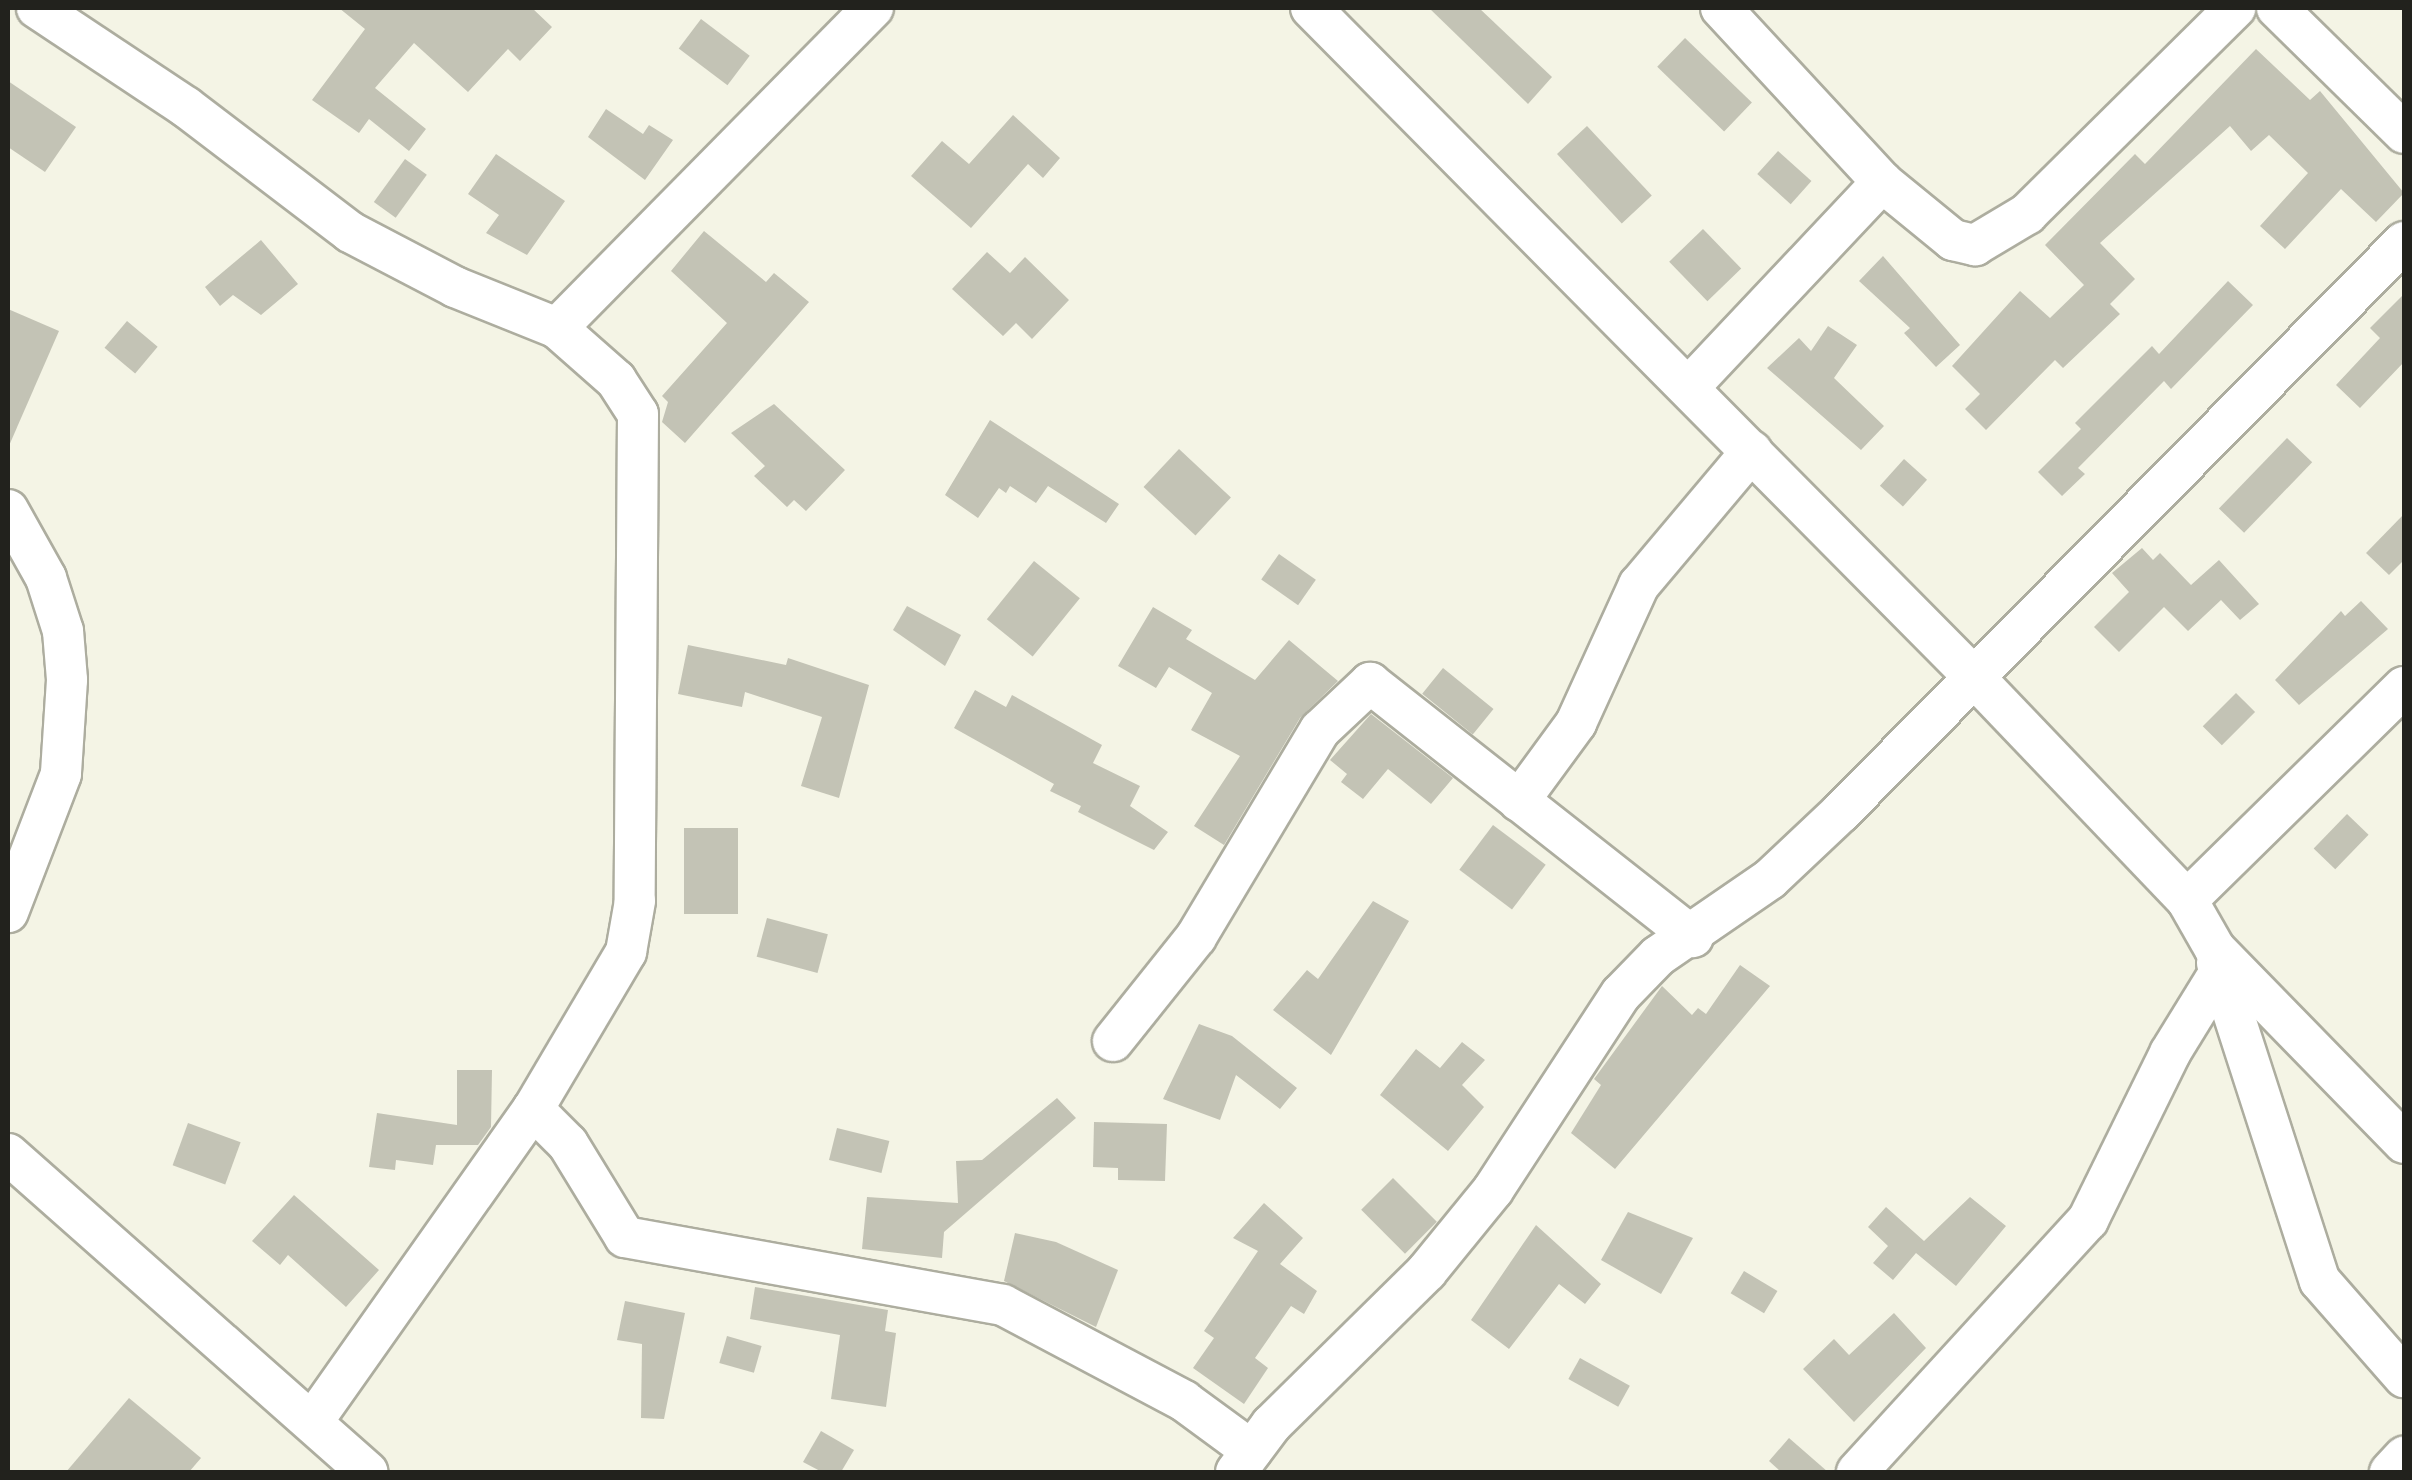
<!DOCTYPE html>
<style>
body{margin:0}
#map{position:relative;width:2412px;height:1480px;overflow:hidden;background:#f4f4e5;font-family:"Space Grotesk",sans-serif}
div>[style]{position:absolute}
.building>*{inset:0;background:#c3c3b5;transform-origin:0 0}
.roads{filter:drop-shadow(2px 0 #adad9f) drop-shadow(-2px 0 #adad9f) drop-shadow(0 2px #adad9f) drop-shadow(0 -2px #adad9f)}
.minor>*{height:40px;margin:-20px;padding:0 20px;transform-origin:20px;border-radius:20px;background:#fff}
span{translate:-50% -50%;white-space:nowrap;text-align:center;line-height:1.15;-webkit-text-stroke:8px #fff;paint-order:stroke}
.frame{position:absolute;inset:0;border:10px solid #22221d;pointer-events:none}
</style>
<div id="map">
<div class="building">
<div style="clip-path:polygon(339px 8px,532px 8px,552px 27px,520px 61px,508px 49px,468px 92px,414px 43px,375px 88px,426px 129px,409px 151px,369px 119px,359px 133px,312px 100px,365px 29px)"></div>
<div style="clip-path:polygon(1429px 8px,1479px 8px,1552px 77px,1528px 104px)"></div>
<div style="left:701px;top:19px;width:61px;height:37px;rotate:37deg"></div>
<div style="left:1685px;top:38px;width:93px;height:40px;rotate:44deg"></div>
<div style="clip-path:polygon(2256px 49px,2310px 100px,2320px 91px,2404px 193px,2376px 222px,2341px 189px,2285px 249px,2260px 226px,2308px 173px,2269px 135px,2251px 151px,2230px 126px,2100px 243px,2135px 279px,2110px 304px,2120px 314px,2063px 368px,2055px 360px,1986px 430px,1965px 409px,1980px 394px,1952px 366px,2020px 291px,2050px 318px,2084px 285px,2045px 245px,2135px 154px,2145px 164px)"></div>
<div style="clip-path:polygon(8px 81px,76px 127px,45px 172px,8px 147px)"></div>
<div style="clip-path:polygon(606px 109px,643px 134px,649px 125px,673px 140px,645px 180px,588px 137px)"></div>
<div style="clip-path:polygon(1013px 115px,1060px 158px,1043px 178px,1028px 164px,971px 228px,911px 176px,942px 141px,969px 164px)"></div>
<div style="left:1587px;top:126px;width:95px;height:41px;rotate:47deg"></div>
<div style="left:1778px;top:151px;width:45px;height:31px;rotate:42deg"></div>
<div style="clip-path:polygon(496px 154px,565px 201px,527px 255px,486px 233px,499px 215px,468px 194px)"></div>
<div style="left:405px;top:159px;width:27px;height:53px;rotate:36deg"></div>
<div style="left:1703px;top:229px;width:55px;height:47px;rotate:46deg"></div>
<div style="clip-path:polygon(704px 231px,766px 282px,774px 273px,809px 302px,685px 443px,662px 422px,668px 402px,662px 396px,727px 323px,671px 271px)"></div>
<div style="clip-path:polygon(261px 240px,298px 284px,261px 315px,233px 295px,220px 306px,205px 287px)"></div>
<div style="clip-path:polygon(987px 252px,1010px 273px,1025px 257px,1069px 300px,1032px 339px,1016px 323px,1003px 336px,952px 289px)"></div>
<div style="clip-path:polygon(1883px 256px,1960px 345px,1936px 367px,1904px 333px,1910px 328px,1859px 281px)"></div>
<div style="clip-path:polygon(2228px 281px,2253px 305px,2171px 389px,2164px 381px,2078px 468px,2085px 474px,2062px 496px,2038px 472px,2081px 429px,2075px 423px,2152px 346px,2159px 354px)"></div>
<div style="clip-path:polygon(2404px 294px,2404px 362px,2360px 408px,2336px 385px,2380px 338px,2370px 328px)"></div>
<div style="clip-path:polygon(8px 309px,59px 331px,8px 448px)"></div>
<div style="left:127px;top:321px;width:40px;height:35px;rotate:40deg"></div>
<div style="clip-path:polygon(1828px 326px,1857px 345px,1834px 378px,1884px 426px,1861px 450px,1767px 368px,1799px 338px,1811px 351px)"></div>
<div style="clip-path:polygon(774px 404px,845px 470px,806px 511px,794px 500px,787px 507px,754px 476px,765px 466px,731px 433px)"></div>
<div style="clip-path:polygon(990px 420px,1119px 504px,1106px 523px,1048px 486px,1036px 503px,1010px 486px,1006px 493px,999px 488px,978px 518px,945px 495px)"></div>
<div style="left:2287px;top:438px;width:35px;height:98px;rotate:44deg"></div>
<div style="left:1179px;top:449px;width:71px;height:52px;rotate:43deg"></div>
<div style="left:1904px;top:459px;width:31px;height:36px;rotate:42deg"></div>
<div style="clip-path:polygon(2404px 514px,2404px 560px,2389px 575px,2366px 553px)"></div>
<div style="clip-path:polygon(2142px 548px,2153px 560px,2160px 553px,2191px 585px,2219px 560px,2259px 604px,2240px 620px,2221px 600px,2188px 631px,2164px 607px,2119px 652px,2094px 627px,2129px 592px,2112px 573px)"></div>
<div style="left:1279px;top:554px;width:45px;height:31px;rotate:35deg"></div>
<div style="left:1034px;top:561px;width:59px;height:75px;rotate:39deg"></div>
<div style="clip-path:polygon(2361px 601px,2388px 629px,2299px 705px,2275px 680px,2341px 611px,2345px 616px)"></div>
<div style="clip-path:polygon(907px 606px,961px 635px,945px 666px,893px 630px)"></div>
<div style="clip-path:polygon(1153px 607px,1192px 630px,1186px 639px,1255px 680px,1289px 640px,1338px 681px,1300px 718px,1224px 845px,1194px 826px,1240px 756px,1191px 730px,1212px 693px,1169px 667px,1156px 688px,1118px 666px)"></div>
<div style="clip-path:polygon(688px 645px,786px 665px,788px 658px,869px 685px,839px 798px,801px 786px,822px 717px,745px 692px,742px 707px,678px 694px)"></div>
<div style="left:1443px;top:668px;width:65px;height:33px;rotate:39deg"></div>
<div style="clip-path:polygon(975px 690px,1006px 707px,1012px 695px,1102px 745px,1093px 763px,1140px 786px,1130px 806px,1168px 832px,1154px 850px,1078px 812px,1081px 806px,1050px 791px,1054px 784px,954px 728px)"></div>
<div style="left:2236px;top:693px;width:27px;height:47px;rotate:45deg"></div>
<div style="clip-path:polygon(1371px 714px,1453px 778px,1431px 804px,1388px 769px,1363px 799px,1341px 782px,1347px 774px,1330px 760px)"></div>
<div style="left:2347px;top:814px;width:30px;height:48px;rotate:44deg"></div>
<div style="left:1493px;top:825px;width:66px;height:56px;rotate:37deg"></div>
<div style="left:684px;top:828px;width:54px;height:86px"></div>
<div style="clip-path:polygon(1373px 901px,1409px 921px,1331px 1055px,1273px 1010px,1307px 970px,1318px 979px)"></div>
<div style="left:767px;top:918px;width:63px;height:40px;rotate:15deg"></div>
<div style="clip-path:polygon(1740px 965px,1770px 986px,1615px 1169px,1571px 1133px,1601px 1085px,1594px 1079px,1662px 986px,1692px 1015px,1698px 1008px,1706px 1014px)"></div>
<div style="clip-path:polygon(1199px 1024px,1232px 1036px,1297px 1088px,1280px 1109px,1236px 1075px,1220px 1120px,1163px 1099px)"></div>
<div style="clip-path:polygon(1462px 1042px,1485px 1060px,1462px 1085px,1484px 1107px,1448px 1151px,1380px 1095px,1416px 1049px,1440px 1068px)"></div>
<div style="clip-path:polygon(457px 1070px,492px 1070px,491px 1127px,478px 1145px,436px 1145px,433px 1165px,396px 1160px,395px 1170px,369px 1167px,377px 1113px,457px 1125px)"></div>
<div style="clip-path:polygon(1057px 1098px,1076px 1118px,944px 1232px,942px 1258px,862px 1249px,867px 1197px,958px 1203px,956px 1161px,982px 1160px)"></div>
<div style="clip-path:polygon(1094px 1122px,1167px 1124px,1165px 1181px,1118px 1180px,1118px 1168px,1093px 1167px)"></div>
<div style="left:188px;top:1123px;width:56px;height:45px;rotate:20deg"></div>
<div style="left:837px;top:1128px;width:54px;height:33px;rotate:14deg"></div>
<div style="left:1393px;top:1178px;width:62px;height:45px;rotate:45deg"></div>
<div style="clip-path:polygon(294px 1195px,379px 1270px,346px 1307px,288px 1255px,280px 1265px,252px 1241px)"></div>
<div style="clip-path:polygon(1970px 1197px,2006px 1226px,1956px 1286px,1916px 1253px,1893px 1280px,1873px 1263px,1888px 1246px,1868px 1227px,1886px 1207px,1924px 1241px)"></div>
<div style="clip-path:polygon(1264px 1203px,1303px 1238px,1280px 1264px,1317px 1291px,1304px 1314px,1291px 1306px,1255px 1358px,1268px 1368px,1244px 1404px,1193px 1368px,1214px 1338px,1204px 1331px,1258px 1251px,1233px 1238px)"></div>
<div style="clip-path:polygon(1628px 1212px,1693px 1238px,1661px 1294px,1601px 1260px)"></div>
<div style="clip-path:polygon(1536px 1225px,1601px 1284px,1585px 1304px,1559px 1284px,1509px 1349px,1471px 1320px)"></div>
<div style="clip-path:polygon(1015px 1233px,1056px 1242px,1118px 1270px,1096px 1327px,1004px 1281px)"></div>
<div style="left:1744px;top:1271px;width:39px;height:26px;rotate:31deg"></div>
<div style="clip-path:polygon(755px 1287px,888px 1310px,885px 1331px,896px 1333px,886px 1407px,831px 1399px,840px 1335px,750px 1319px)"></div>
<div style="clip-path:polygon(625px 1301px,685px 1313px,664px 1419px,641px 1418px,642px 1344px,617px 1340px)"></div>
<div style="clip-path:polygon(1894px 1313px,1926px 1348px,1854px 1422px,1803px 1369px,1834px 1339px,1849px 1355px)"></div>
<div style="left:727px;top:1336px;width:36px;height:28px;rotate:16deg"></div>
<div style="left:1580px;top:1358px;width:57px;height:24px;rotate:29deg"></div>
<div style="clip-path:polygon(129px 1398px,201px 1458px,189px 1472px,66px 1472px)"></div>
<div style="clip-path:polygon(821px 1431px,854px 1450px,841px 1472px,822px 1472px,803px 1462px)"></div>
<div style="clip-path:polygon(1789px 1438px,1828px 1472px,1781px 1472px,1769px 1461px)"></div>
</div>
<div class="roads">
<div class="minor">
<div style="left:37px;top:8px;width:179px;rotate:33.6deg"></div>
<div style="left:186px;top:107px;width:206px;rotate:37.3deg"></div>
<div style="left:350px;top:232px;width:119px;rotate:27.6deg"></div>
<div style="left:455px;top:287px;width:110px;rotate:21.9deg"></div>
<div style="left:557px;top:328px;width:79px;rotate:41.4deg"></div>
<div style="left:616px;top:380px;width:40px;rotate:57.1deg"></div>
<div style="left:638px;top:414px;width:487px;rotate:90.4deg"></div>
<div style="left:635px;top:901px;width:52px;rotate:100deg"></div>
<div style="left:626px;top:952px;width:182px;rotate:120.6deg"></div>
<div style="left:533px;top:1109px;width:383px;rotate:125.2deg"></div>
<div style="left:1311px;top:8px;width:938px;rotate:45.26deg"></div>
<div style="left:1971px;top:674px;width:313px;rotate:46.3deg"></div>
<div style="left:2187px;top:900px;width:56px;rotate:60.3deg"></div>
<div style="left:2215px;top:949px;width:271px;rotate:45.7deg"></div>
<div style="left:1721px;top:8px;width:237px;rotate:47.2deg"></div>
<div style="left:1882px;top:182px;width:92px;rotate:39.2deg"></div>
<div style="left:1953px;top:240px;width:23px;rotate:13deg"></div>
<div style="left:1975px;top:245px;width:61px;rotate:-30.8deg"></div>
<div style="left:2027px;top:214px;width:293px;rotate:-44.7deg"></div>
<div style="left:2277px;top:8px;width:178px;rotate:44.5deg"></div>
<div style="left:557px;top:328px;width:450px;rotate:-45.4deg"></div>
<div style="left:1689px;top:387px;width:282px;rotate:-46.7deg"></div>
<div style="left:8px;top:510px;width:78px;rotate:60.8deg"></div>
<div style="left:46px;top:578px;width:56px;rotate:72.2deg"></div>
<div style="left:63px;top:631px;width:49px;rotate:85.3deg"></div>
<div style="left:67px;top:680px;width:94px;rotate:93.7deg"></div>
<div style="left:61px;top:774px;width:148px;rotate:111deg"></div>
<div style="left:1519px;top:801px;width:97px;rotate:-53.8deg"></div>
<div style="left:1576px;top:723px;width:152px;rotate:-65.5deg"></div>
<div style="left:1639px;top:585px;width:175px;rotate:-49.9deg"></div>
<div style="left:2187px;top:900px;width:304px;rotate:-44.5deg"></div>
<div style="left:2217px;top:963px;width:334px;rotate:72.1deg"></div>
<div style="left:2320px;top:1281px;width:128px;rotate:48.8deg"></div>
<div style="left:1113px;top:1041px;width:133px;rotate:-51.4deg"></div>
<div style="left:1196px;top:937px;width:241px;rotate:-59.1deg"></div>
<div style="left:1320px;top:730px;width:69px;rotate:-43.2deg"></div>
<div style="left:1370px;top:683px;width:411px;rotate:38.2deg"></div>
<div style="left:533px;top:1109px;width:49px;rotate:45deg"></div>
<div style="left:568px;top:1144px;width:109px;rotate:58.5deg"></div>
<div style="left:625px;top:1237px;width:384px;rotate:10.2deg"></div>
<div style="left:1003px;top:1305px;width:205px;rotate:27.9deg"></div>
<div style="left:1184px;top:1401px;width:84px;rotate:36.3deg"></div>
<div style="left:8px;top:1154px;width:480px;rotate:41.5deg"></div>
<div style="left:1236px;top:1472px;width:59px;rotate:-53.3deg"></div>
<div style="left:1271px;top:1425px;width:219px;rotate:-44.6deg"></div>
<div style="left:1427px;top:1271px;width:104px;rotate:-50.8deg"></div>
<div style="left:1493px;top:1190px;width:234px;rotate:-56.9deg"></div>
<div style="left:1621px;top:994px;width:53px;rotate:-45.8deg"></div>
<div style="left:1658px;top:956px;width:136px;rotate:-34.5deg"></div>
<div style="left:1770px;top:879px;width:98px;rotate:-43.3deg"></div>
<div style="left:1841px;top:812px;width:801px;rotate:-45.35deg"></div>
<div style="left:1857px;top:1472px;width:342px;rotate:-47.5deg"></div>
<div style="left:2088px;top:1220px;width:186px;rotate:-63.8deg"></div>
<div style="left:2170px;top:1053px;width:92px;rotate:-58.4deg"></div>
<div style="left:2390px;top:1472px;width:21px;rotate:-47deg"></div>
</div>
</div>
<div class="frame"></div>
</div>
